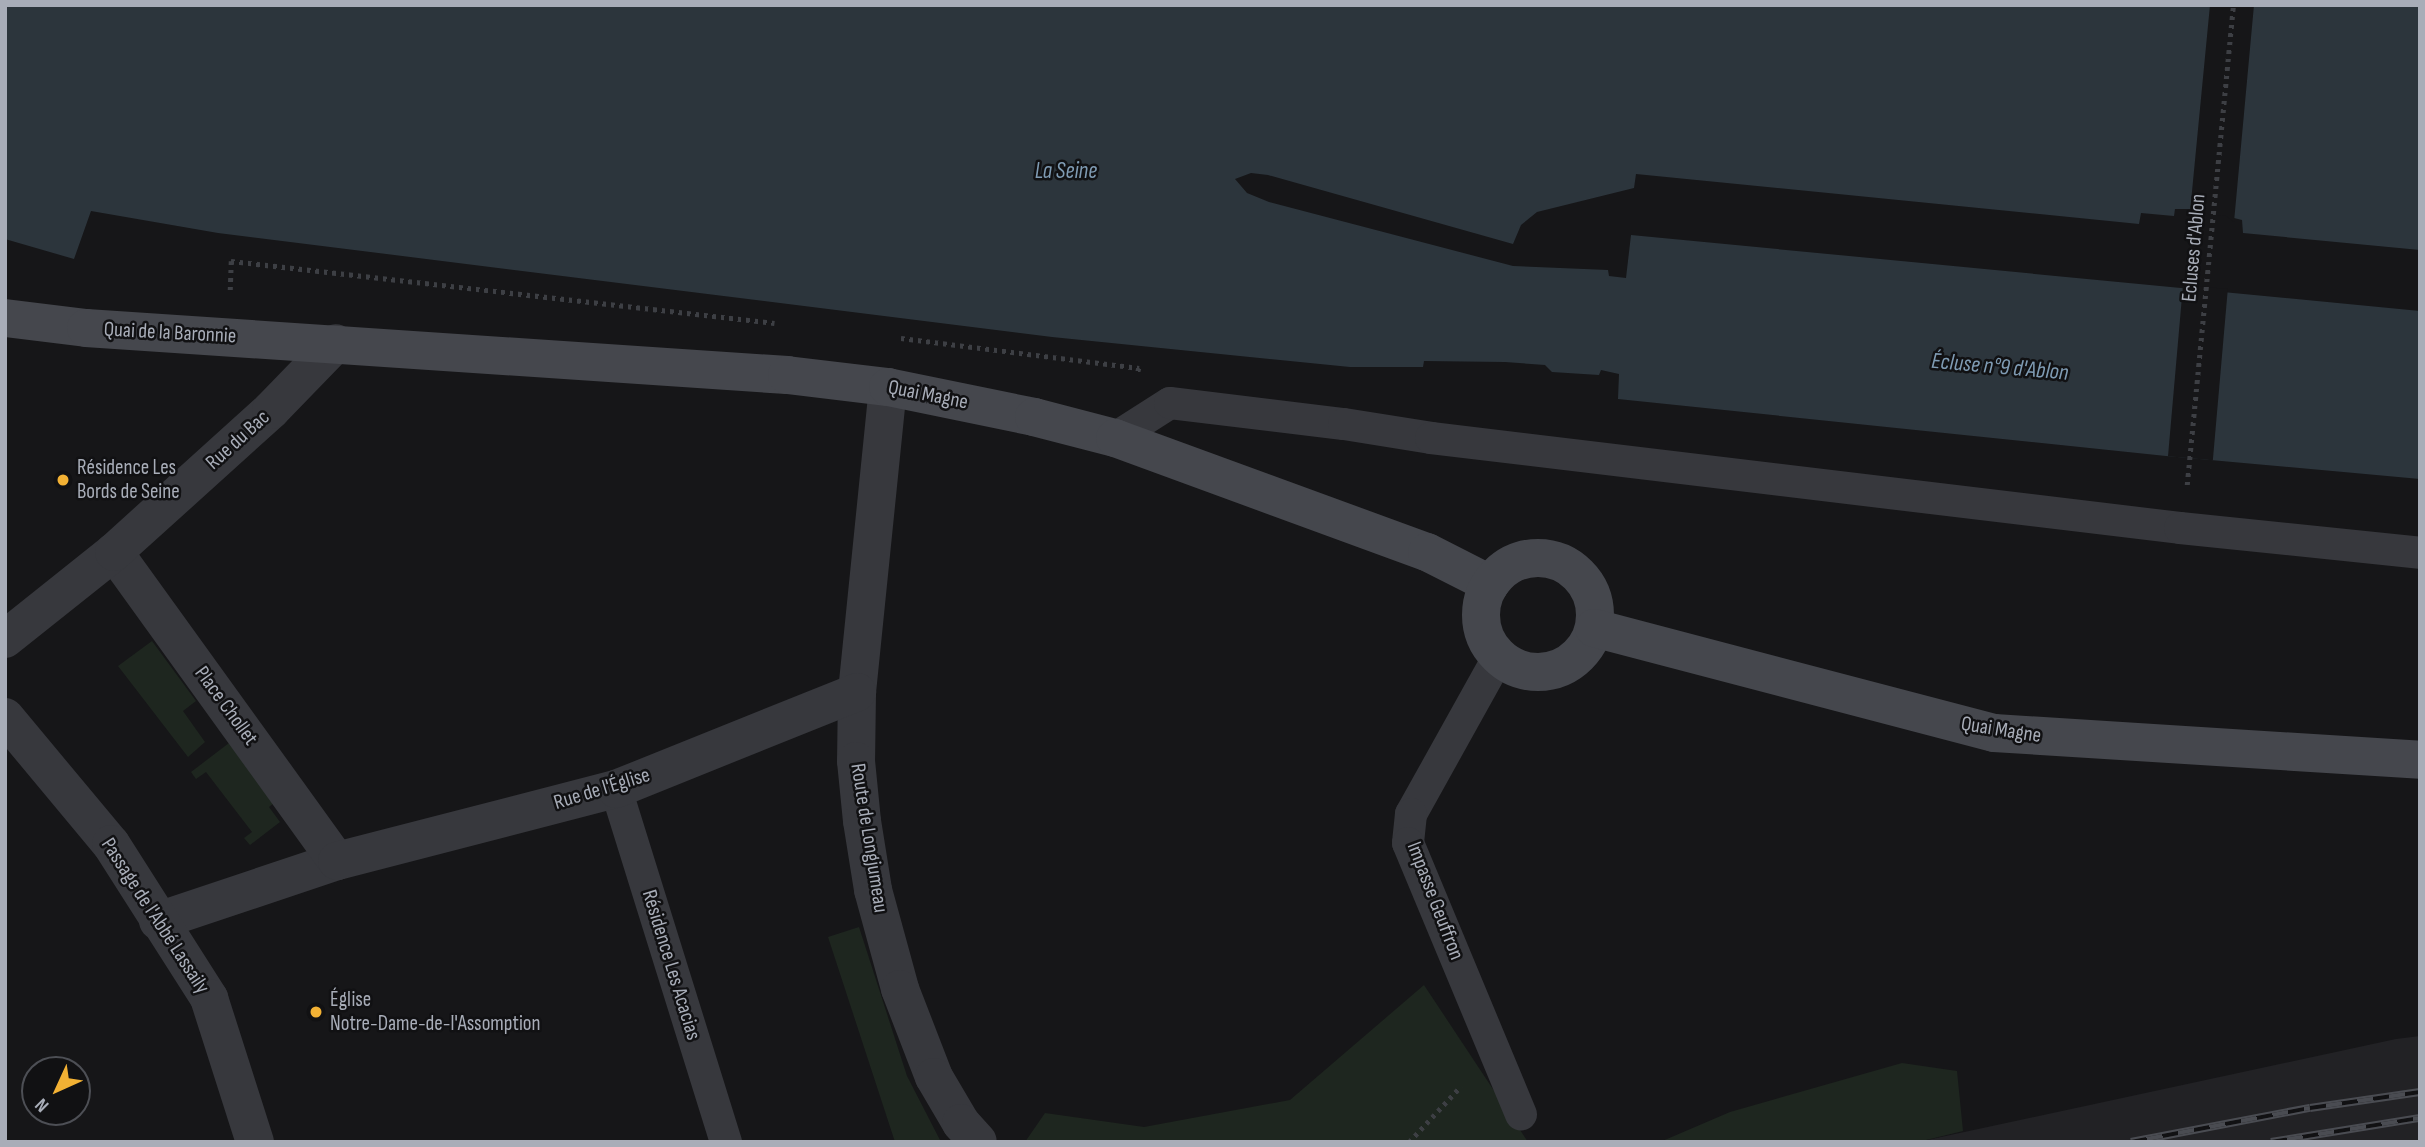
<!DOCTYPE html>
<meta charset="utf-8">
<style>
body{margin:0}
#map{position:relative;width:2425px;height:1147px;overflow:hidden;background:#161618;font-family:"Sofia Sans Condensed",sans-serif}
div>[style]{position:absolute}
.built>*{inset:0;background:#222225}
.green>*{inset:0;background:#1e261f}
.water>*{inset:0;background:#2c353c}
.pier>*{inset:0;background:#161618;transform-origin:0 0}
.path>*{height:4.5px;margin-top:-2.25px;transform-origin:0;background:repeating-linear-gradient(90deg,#3d3f44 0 3.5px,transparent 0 8.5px)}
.service>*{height:32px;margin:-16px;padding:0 16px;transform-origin:16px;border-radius:16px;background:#37383d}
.pedestrian>*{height:38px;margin:-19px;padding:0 19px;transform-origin:19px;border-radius:19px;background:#37383d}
.minor>*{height:38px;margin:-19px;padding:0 19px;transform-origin:19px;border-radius:19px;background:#37383d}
.tertiary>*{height:38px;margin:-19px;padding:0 19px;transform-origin:19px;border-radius:19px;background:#37383d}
.secondary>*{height:38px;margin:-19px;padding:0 19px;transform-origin:19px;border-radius:19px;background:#45474d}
.secondary>.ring{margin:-19px;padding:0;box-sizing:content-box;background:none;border:38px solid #45474d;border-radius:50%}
.rail>*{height:8px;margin-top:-4px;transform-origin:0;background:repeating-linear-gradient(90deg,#111113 0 16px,#4a4c52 0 32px);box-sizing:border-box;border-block:2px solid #4a4c52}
.dots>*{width:19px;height:19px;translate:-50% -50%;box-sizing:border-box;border:4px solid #111113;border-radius:50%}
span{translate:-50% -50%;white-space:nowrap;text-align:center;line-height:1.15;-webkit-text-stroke:5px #111113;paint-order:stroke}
.street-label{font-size:21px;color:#a8adb8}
.poi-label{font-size:21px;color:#a8adb8}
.left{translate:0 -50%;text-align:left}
.water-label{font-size:23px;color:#7f9bb3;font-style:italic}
.frame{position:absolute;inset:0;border:7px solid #a8adb8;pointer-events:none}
.north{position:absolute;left:21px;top:1056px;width:70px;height:70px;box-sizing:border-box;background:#111113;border:2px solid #4d4f55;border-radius:50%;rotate:225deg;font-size:19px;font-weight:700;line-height:28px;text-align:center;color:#a8adb8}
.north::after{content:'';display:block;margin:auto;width:24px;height:32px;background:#f2b134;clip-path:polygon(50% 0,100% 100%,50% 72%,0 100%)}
</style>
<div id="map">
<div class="built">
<div style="clip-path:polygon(2420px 1036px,2420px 1142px,1918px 1142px,2396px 1039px)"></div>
</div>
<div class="green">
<div style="clip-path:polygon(152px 641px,196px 701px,183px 711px,205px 742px,188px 757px,118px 666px)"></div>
<div style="clip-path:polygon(229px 743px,274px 803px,269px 807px,280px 822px,250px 845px,244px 838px,252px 832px,206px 772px,196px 779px,191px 772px)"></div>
<div style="clip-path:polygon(859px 927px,907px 1076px,941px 1142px,895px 1142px,828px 937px)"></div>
<div style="clip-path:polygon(1424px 985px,1528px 1142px,1025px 1142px,1045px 1113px,1144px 1127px,1290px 1100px)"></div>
<div style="clip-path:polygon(1902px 1063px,1957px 1071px,1963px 1131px,1918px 1142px,1660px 1142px,1730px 1112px)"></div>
</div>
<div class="water">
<div style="clip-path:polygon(5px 5px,2420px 5px,2420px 250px,2243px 233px,2242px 220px,2230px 217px,2229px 213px,2189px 209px,2175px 209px,2174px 216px,2141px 213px,2139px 224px,1636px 174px,1634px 188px,1537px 212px,1521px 225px,1513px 244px,1268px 175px,1251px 173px,1235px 179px,1247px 193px,1269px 202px,1513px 266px,1608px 270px,1609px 276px,1626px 278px,1631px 235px,2420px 311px,2420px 479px,2166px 456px,1618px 399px,1619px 374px,1601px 370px,1599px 375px,1552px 372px,1545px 365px,1505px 362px,1424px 361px,1423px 367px,1350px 367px,1052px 337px,218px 233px,91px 211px,74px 259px,5px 239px)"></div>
</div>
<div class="pier">
<div style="clip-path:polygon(2210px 5px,2254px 5px,2234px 222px,2226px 216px,2190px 212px)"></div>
<div style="left:2183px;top:285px;width:45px;height:172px;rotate:5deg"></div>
</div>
<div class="path">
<div style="left:230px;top:290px;width:29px;rotate:-88deg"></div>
<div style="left:231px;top:261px;width:547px;rotate:6.51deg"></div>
<div style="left:901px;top:338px;width:240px;rotate:7.2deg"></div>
<div style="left:1139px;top:368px;width:4px;rotate:104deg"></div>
<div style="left:2187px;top:485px;width:482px;rotate:-84.5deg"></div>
<div style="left:1409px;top:1142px;width:76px;rotate:-47.1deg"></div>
</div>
<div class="service">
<div style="left:1115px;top:438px;width:65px;rotate:-32.5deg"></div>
<div style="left:1170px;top:403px;width:175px;rotate:6.9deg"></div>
<div style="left:1344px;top:424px;width:88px;rotate:9.1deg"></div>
<div style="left:1431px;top:438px;width:754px;rotate:6.85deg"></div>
<div style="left:2180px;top:528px;width:241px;rotate:5.9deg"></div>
<div style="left:1499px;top:656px;width:181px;rotate:119.1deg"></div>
<div style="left:1411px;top:814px;width:29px;rotate:96deg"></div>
<div style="left:1408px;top:843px;width:294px;rotate:67.4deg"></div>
<div style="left:616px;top:789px;width:370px;rotate:72.7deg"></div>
</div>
<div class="pedestrian">
<div style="left:158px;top:921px;width:189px;rotate:-18.5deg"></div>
</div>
<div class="minor">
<div style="left:888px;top:387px;width:307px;rotate:95.8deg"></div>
<div style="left:857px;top:692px;width:69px;rotate:90.8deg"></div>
<div style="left:856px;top:761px;width:60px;rotate:84.3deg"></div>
<div style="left:862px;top:821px;width:70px;rotate:80.9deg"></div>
<div style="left:873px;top:890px;width:103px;rotate:74.7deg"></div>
<div style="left:900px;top:989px;width:94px;rotate:68.9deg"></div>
<div style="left:934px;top:1077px;width:53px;rotate:59.6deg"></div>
<div style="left:961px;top:1123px;width:25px;rotate:48deg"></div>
<div style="left:114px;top:552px;width:381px;rotate:54.2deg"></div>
<div style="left:337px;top:861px;width:288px;rotate:-14.5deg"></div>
<div style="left:616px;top:789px;width:260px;rotate:-21.9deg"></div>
<div style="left:5px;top:717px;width:165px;rotate:50.2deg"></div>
<div style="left:111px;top:844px;width:183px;rotate:57.5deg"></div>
<div style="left:209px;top:998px;width:151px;rotate:72.3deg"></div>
</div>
<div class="tertiary">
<div style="left:5px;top:639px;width:139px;rotate:-38.6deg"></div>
<div style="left:114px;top:552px;width:212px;rotate:-42.1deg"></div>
<div style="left:271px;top:410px;width:93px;rotate:-45.9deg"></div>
</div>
<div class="secondary">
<div style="left:5px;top:318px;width:82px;rotate:7deg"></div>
<div style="left:86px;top:328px;width:703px;rotate:3.84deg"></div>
<div style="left:787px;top:375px;width:102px;rotate:6.8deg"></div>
<div style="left:888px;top:387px;width:149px;rotate:11.6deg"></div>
<div style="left:1034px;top:417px;width:84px;rotate:14.5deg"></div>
<div style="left:1115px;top:438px;width:332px;rotate:20.1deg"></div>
<div style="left:1427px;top:552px;width:71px;rotate:26.9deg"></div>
<div class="ring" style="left:1481px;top:558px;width:76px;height:76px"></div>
<div style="left:1594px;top:628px;width:414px;rotate:14.7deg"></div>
<div style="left:1994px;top:733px;width:427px;rotate:3.6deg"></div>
</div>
<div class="rail">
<div style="left:2131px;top:1142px;width:182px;rotate:-10.8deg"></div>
<div style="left:2310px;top:1108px;width:111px;rotate:-8.3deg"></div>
<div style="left:2271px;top:1142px;width:151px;rotate:-9.2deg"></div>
</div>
<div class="dots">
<div style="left:63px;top:480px;background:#f2b134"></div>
<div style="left:316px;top:1012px;background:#f2b134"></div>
</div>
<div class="street-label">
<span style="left:2194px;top:248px;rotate:-85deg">Ecluses d'Ablon</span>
<span style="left:170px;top:333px;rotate:3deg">Quai de la Baronnie</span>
<span style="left:928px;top:395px;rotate:11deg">Quai Magne</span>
<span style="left:238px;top:440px;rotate:-42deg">Rue du Bac</span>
<span style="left:226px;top:706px;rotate:54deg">Place Chollet</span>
<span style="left:2001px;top:730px;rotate:9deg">Quai Magne</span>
<span style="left:602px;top:789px;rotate:-17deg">Rue de l'Église</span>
<span style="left:869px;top:838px;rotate:81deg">Route de Longjumeau</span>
<span style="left:1435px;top:901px;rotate:69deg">Impasse Geuffron</span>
<span style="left:155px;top:916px;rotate:57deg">Passage de l'Abbé Lassaily</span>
<span style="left:671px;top:965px;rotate:73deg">Résidence Les Acacias</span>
</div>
<div class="poi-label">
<span class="left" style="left:77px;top:480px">Résidence Les<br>Bords de Seine</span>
<span class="left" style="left:330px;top:1012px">Église<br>Notre-Dame-de-l'Assomption</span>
</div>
<div class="water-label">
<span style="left:1066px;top:171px">La Seine</span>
<span style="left:2000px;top:367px;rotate:5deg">Écluse n°9 d'Ablon</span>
</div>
<div class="frame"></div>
<div class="north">N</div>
</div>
